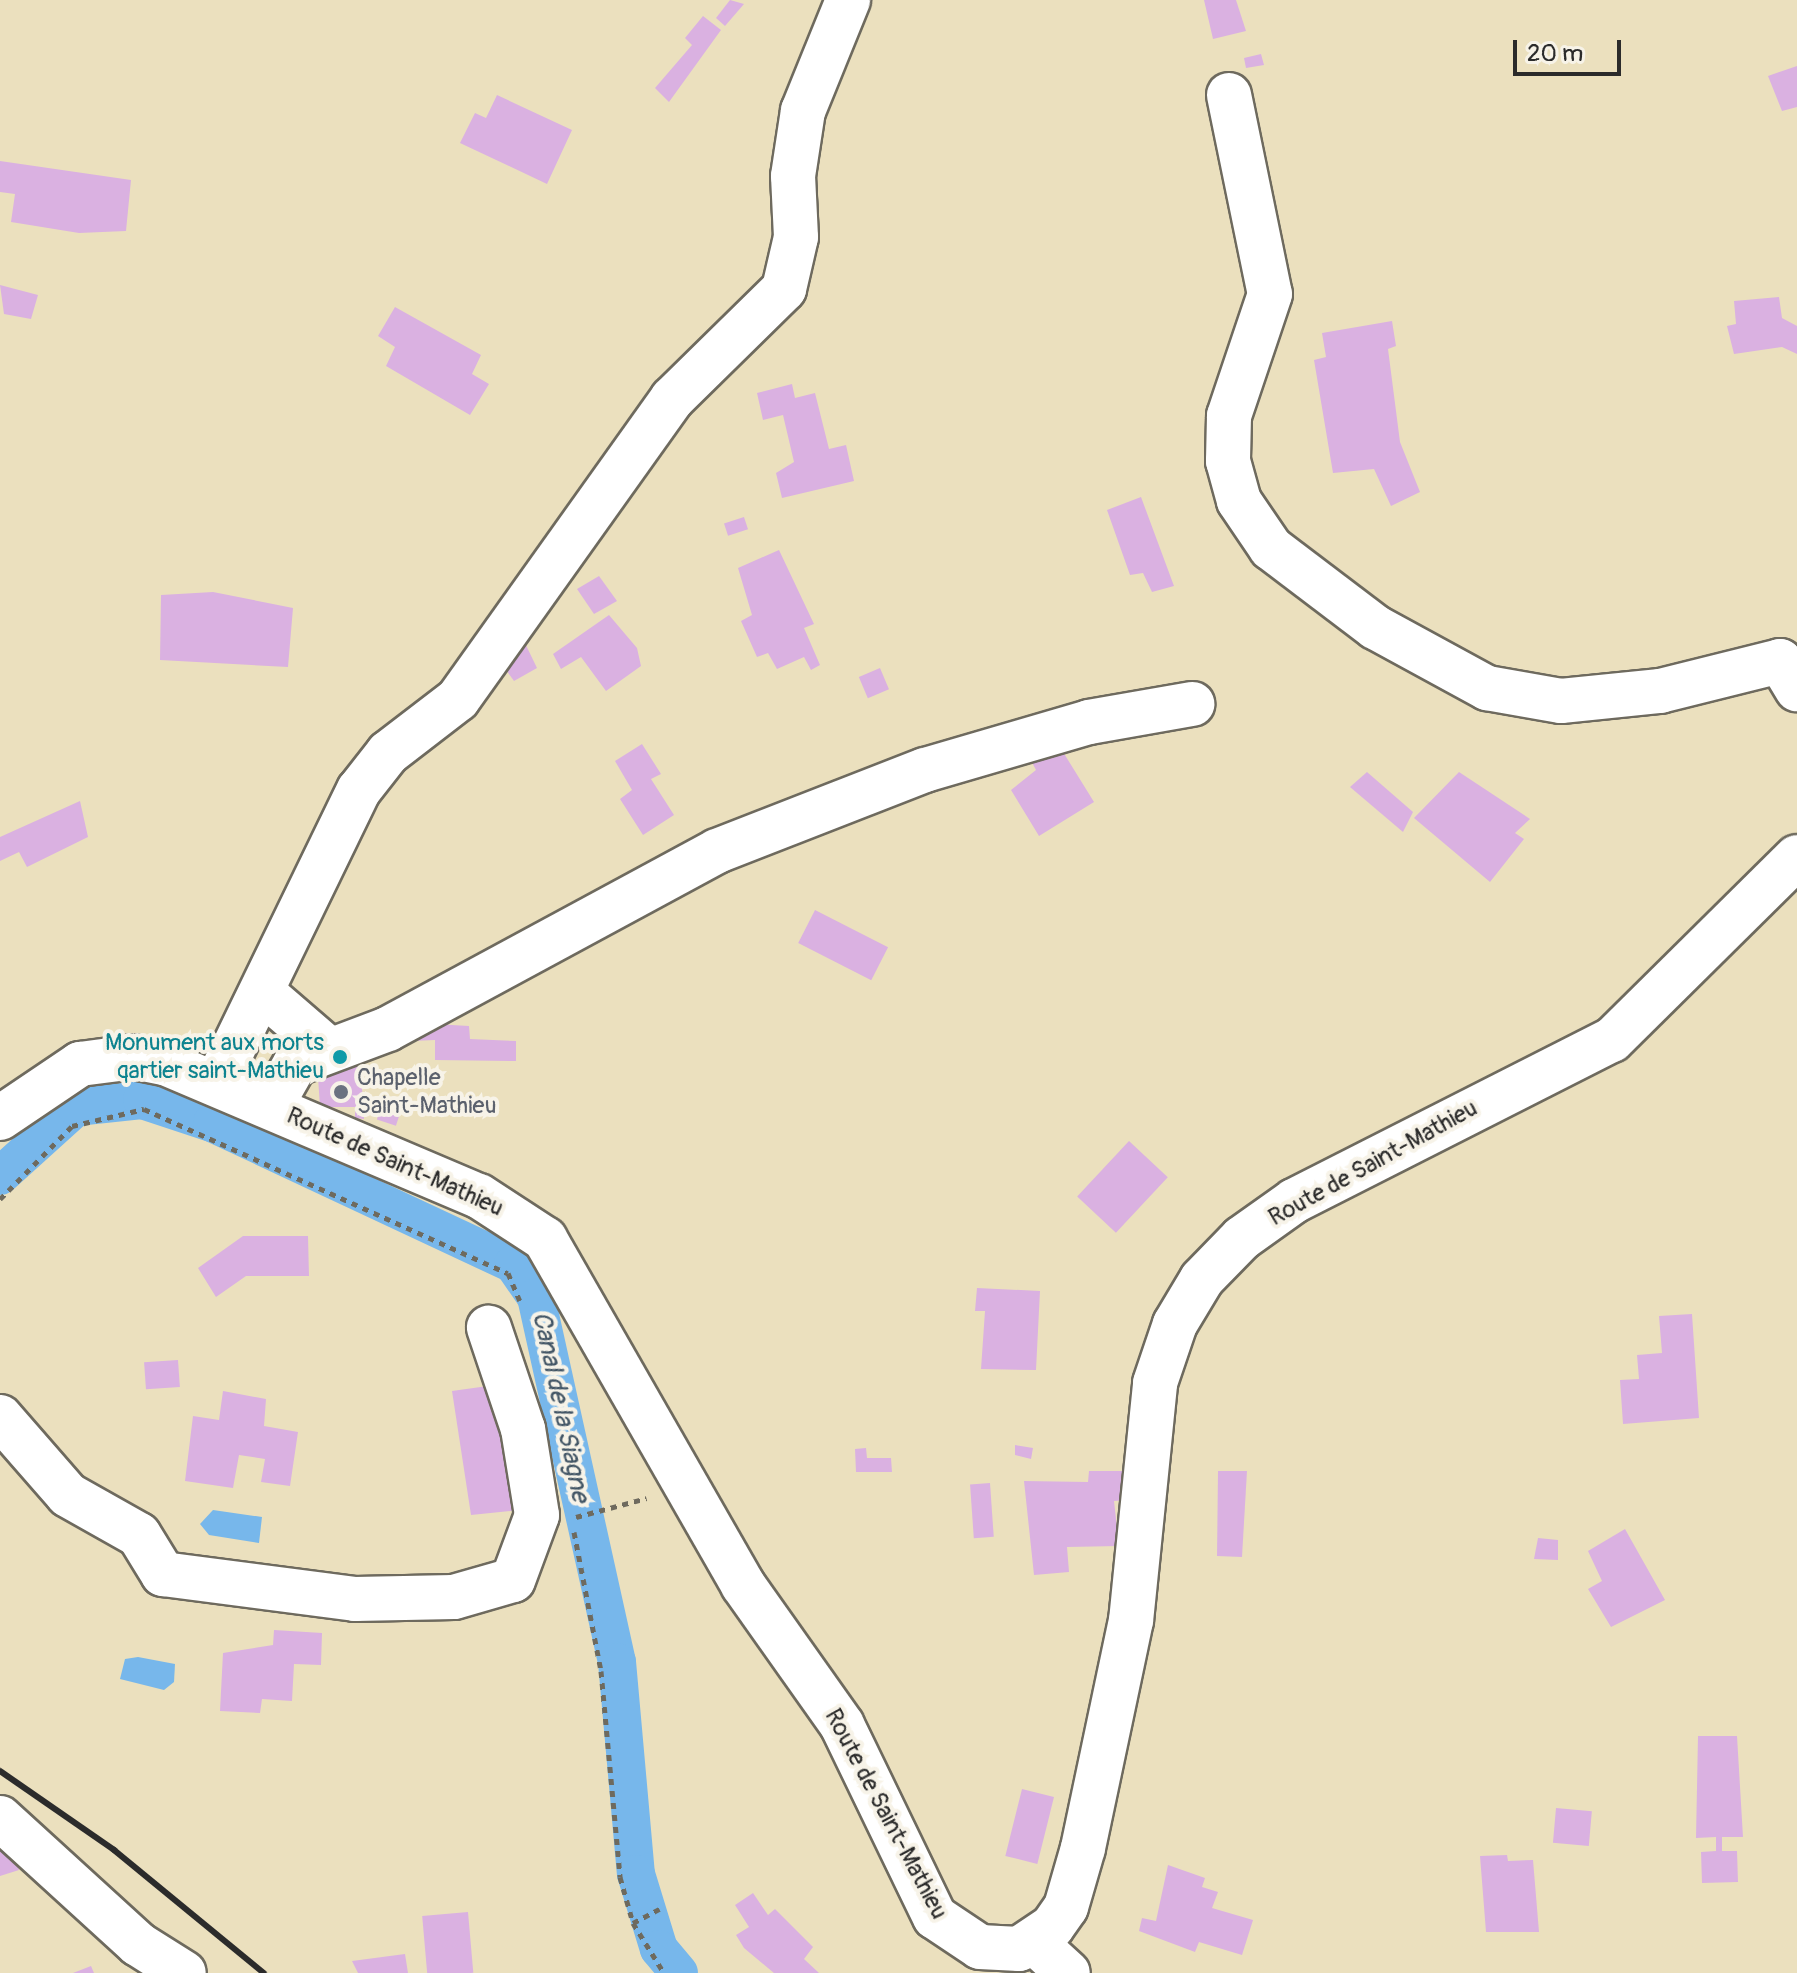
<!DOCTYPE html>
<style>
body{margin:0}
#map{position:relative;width:1797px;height:1973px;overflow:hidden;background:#ebe0be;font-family:Pangolin,sans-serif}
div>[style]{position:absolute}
.water>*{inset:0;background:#77b7eb}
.canal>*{height:38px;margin:-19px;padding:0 19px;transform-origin:19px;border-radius:19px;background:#77b7eb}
.building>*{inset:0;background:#dab1e1;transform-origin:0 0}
.path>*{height:5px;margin-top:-2.5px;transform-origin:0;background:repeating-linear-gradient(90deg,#6e6a5e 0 6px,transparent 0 12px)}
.roads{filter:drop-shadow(2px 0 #6e6a5e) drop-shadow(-2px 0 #6e6a5e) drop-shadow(0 2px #6e6a5e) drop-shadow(0 -2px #6e6a5e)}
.minor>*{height:44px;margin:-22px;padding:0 22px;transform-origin:22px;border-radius:22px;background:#fff}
.rail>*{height:6px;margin:-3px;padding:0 3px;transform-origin:3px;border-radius:3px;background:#2b2b2b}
.dots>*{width:22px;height:22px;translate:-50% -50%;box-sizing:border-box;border:4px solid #f7f3e8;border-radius:50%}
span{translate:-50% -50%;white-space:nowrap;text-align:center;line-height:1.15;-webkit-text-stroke:8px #f7f3e8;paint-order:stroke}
.culture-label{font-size:24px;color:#0d838f}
.right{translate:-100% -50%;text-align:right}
.worship-label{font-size:24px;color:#5b616d}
.left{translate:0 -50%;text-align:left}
.street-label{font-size:24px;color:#2b2b2b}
.water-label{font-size:26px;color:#425565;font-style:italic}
.scale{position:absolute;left:1513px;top:40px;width:108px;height:36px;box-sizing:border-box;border:4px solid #2b2b2b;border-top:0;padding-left:10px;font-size:24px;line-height:28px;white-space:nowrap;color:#2b2b2b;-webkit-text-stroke:6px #f7f3e8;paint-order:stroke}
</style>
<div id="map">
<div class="water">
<div style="clip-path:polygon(213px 1510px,262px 1517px,259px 1543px,209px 1535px,200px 1524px)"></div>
<div style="clip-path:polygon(138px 1657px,175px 1664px,174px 1682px,164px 1690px,120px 1679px,125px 1659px)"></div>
</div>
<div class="canal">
<div style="left:0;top:1176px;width:103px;rotate:-42.2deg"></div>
<div style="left:76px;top:1107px;width:66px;rotate:-6.1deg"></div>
<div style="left:142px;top:1100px;width:74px;rotate:18.2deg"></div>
<div style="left:212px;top:1123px;width:332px;rotate:25.1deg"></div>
<div style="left:513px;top:1264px;width:40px;rotate:55.1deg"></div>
<div style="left:536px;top:1297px;width:374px;rotate:77.5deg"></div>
<div style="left:617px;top:1662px;width:213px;rotate:84.9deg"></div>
<div style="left:636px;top:1874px;width:78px;rotate:73deg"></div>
<div style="left:659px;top:1949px;width:31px;rotate:50deg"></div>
</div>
<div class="building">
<div style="clip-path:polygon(730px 0,744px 4px,725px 26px,716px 18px)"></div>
<div style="clip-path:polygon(1204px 0,1236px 0,1246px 31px,1213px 39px)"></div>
<div style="clip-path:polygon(703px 16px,721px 30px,669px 102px,655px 88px,692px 45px,685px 38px)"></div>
<div style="clip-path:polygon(1261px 54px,1264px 65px,1246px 68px,1244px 58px)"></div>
<div style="clip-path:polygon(1797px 66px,1797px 107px,1782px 111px,1768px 76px)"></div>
<div style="clip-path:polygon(497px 95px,572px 130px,547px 184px,460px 143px,475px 113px,486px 118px)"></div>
<div style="clip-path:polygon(0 161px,131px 180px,126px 231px,79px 233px,11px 222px,15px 194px,0 192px)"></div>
<div style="clip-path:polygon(0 285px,38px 295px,31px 319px,4px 314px)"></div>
<div style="clip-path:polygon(1779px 297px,1782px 318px,1797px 326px,1797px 354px,1782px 347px,1734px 354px,1727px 326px,1736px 324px,1734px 301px)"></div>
<div style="clip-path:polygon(395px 307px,481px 355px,472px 374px,489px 384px,470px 415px,386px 366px,395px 347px,378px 336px)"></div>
<div style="clip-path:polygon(1392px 321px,1396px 346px,1388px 349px,1400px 442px,1420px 492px,1391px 506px,1374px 469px,1333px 473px,1314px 360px,1326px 357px,1322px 333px)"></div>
<div style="clip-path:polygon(792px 384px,795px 398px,815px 393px,829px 449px,846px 445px,854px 481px,782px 498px,776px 473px,794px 462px,783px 415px,763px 420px,757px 393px)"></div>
<div style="clip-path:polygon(1141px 497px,1174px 586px,1152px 592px,1143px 573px,1130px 575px,1107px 510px)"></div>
<div style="left:744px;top:517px;width:13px;height:21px;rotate:72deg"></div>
<div style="clip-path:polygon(779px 550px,814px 624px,804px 628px,820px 665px,811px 670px,804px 657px,777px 669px,768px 653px,757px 657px,741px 621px,752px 615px,738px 568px)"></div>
<div style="clip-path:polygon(599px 576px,617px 601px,594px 614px,577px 589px)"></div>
<div style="clip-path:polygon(213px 592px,293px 608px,288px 667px,160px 660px,161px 595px)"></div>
<div style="clip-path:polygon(609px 615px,637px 648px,641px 666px,606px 691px,581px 657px,561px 669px,553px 654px)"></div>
<div style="clip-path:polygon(522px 637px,537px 668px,514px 681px,501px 663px)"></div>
<div style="left:880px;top:668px;width:23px;height:23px;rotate:67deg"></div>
<div style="clip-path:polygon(1055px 739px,1094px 802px,1039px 836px,1011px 790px,1036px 770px,1025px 749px)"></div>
<div style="clip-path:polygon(642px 744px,661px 774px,651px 779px,674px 815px,643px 835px,620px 799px,632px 790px,615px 761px)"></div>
<div style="clip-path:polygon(1367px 772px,1413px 812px,1403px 832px,1350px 787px)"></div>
<div style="clip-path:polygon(1459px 772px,1530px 819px,1515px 833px,1524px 839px,1490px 882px,1414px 818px)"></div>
<div style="clip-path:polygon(80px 801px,88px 837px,27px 867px,19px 852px,0 861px,0 837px)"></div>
<div style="left:815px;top:910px;width:82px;height:37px;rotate:27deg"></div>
<div style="clip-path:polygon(434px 1024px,469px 1026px,470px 1039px,516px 1041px,516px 1061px,435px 1060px,435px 1040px,412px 1041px)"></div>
<div style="clip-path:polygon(360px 1056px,364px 1119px,355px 1118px,355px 1107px,320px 1107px,318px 1077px)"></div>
<div style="left:380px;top:1110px;width:20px;height:10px;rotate:18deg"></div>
<div style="left:1129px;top:1141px;width:53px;height:76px;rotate:43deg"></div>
<div style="clip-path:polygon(243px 1236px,308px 1236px,309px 1276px,246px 1276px,216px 1297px,198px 1268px)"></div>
<div style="clip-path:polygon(977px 1288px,1040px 1291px,1036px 1370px,981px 1369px,985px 1311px,975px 1311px)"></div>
<div style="clip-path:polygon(1692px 1314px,1699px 1418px,1623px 1424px,1620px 1380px,1639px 1379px,1637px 1355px,1662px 1353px,1659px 1316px)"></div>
<div style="left:178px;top:1360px;width:27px;height:34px;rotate:86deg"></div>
<div style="clip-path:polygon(495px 1385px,529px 1509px,471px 1515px,452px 1391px)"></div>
<div style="clip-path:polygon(223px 1391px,266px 1399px,264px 1426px,298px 1432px,290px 1486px,261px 1482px,265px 1459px,239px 1455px,233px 1488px,185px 1481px,193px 1416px,219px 1420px)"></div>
<div style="clip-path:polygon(1015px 1445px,1033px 1448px,1031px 1459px,1015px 1455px)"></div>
<div style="clip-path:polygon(866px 1448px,867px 1458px,891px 1458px,892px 1472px,856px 1472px,855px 1449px)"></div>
<div style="clip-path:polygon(1089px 1471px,1125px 1471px,1127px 1500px,1114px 1501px,1119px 1546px,1067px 1547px,1069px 1572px,1034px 1575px,1024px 1481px,1088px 1482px)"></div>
<div style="clip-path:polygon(1218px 1471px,1247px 1471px,1242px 1557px,1217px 1556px)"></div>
<div style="left:990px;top:1483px;width:54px;height:20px;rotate:86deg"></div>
<div style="clip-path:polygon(1625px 1529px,1665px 1600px,1611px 1627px,1588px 1589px,1602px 1581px,1588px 1551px)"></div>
<div style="clip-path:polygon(1538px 1538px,1558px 1540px,1558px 1560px,1534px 1559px)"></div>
<div style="clip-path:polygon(274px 1630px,322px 1633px,321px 1665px,294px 1664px,292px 1701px,262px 1699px,260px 1713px,220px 1711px,223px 1653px,273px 1645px)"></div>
<div style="clip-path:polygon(1698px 1736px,1737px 1736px,1743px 1837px,1722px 1837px,1722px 1851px,1737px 1851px,1738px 1882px,1702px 1883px,1701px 1852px,1716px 1851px,1716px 1837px,1696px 1838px)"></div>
<div style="left:1022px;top:1789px;width:33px;height:69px;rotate:14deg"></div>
<div style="left:1556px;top:1808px;width:36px;height:35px;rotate:5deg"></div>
<div style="clip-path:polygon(10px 1842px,19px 1870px,0 1876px,0 1845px)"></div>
<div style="clip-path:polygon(1507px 1855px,1508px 1861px,1533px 1860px,1539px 1932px,1486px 1932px,1480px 1856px)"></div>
<div style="clip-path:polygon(1168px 1865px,1205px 1878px,1202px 1887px,1218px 1892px,1212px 1908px,1253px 1920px,1242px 1955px,1199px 1942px,1195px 1952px,1139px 1931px,1142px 1918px,1156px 1921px)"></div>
<div style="clip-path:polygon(753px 1893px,768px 1915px,775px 1909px,813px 1947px,804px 1959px,819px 1973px,774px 1973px,744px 1948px,736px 1935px,749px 1927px,735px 1905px)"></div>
<div style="left:468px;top:1912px;width:61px;height:46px;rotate:85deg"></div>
<div style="clip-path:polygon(405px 1954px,408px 1973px,358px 1973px,352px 1961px)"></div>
<div style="clip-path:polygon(91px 1966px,94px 1973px,73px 1973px)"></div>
</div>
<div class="path">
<div style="left:0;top:1199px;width:103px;rotate:-45.4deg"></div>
<div style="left:72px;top:1126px;width:74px;rotate:-13.3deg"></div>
<div style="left:144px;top:1109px;width:399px;rotate:24.3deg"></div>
<div style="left:508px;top:1273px;width:30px;rotate:67deg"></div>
<div style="left:576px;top:1517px;width:73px;rotate:-15deg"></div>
<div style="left:574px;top:1532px;width:142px;rotate:79deg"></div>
<div style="left:601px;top:1671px;width:207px;rotate:84.7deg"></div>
<div style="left:620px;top:1877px;width:48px;rotate:74.2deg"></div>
<div style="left:633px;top:1923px;width:59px;rotate:58.2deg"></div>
<div style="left:633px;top:1923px;width:30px;rotate:-28deg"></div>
</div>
<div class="roads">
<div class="minor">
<div style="left:1229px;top:95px;width:203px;rotate:78.4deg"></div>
<div style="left:1270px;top:294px;width:129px;rotate:108.6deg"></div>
<div style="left:1229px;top:416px;width:45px;rotate:91.3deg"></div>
<div style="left:1228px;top:461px;width:41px;rotate:74.6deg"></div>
<div style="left:1239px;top:501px;width:57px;rotate:55.8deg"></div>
<div style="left:1271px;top:548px;width:131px;rotate:37.2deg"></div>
<div style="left:1375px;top:627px;width:128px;rotate:28.6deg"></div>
<div style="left:1487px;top:688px;width:75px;rotate:10deg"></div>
<div style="left:1561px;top:701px;width:100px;rotate:-5.8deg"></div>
<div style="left:1660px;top:691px;width:124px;rotate:-14deg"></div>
<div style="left:1780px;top:661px;width:33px;rotate:59deg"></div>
<div style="left:262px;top:992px;width:86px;rotate:40.7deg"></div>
<div style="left:216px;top:1084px;width:327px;rotate:-64.1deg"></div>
<div style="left:359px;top:790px;width:47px;rotate:-51.9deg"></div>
<div style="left:388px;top:753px;width:88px;rotate:-37.6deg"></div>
<div style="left:458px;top:699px;width:369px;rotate:-54.5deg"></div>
<div style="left:672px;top:399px;width:157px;rotate:-44.5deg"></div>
<div style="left:784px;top:289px;width:53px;rotate:-77deg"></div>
<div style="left:796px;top:237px;width:61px;rotate:-92.8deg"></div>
<div style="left:793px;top:176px;width:66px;rotate:-81.3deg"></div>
<div style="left:803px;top:111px;width:120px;rotate:-67.9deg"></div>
<div style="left:271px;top:1106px;width:48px;rotate:-60.3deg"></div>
<div style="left:295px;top:1064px;width:99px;rotate:-20.6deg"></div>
<div style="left:388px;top:1029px;width:374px;rotate:-28.4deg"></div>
<div style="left:717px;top:851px;width:223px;rotate:-21.3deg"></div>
<div style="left:925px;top:770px;width:171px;rotate:-16.3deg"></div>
<div style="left:1089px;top:722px;width:105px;rotate:-9.9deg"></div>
<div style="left:0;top:1118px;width:97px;rotate:-34deg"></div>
<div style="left:80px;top:1064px;width:53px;rotate:-7.5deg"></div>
<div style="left:133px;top:1057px;width:33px;rotate:11deg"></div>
<div style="left:165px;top:1063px;width:341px;rotate:23deg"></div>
<div style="left:479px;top:1196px;width:79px;rotate:33.1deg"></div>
<div style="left:545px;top:1239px;width:399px;rotate:60.2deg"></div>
<div style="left:743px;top:1585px;width:171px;rotate:54.7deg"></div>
<div style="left:842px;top:1725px;width:213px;rotate:64.2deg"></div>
<div style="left:935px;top:1917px;width:54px;rotate:33.7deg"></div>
<div style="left:980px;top:1947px;width:39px;rotate:3deg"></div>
<div style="left:1019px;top:1949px;width:40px;rotate:-34deg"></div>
<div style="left:1052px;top:1927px;width:24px;rotate:-55deg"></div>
<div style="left:1066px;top:1907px;width:61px;rotate:-73.9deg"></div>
<div style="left:1083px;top:1848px;width:232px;rotate:-78.1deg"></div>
<div style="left:1131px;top:1621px;width:239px;rotate:-84.2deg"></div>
<div style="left:1155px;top:1383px;width:62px;rotate:-71.3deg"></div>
<div style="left:1175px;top:1324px;width:52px;rotate:-59deg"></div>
<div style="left:1202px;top:1279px;width:57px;rotate:-45.7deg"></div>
<div style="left:1242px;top:1238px;width:64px;rotate:-35.4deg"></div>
<div style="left:1294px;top:1201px;width:356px;rotate:-26.9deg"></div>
<div style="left:1612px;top:1040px;width:260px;rotate:-44.7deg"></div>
<div style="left:0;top:1417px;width:103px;rotate:48.9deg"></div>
<div style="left:68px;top:1495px;width:81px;rotate:29.4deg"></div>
<div style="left:139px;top:1535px;width:46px;rotate:58.4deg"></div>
<div style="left:163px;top:1574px;width:194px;rotate:7.4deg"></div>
<div style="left:355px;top:1599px;width:99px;rotate:-1.2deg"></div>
<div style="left:454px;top:1597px;width:61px;rotate:-16.1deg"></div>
<div style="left:513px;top:1580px;width:69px;rotate:-69.7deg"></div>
<div style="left:537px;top:1515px;width:87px;rotate:-99.2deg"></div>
<div style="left:523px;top:1429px;width:107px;rotate:-108.6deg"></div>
<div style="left:0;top:1818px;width:187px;rotate:42.4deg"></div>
<div style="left:138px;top:1944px;width:54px;rotate:32.2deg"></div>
<div style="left:1033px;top:1941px;width:47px;rotate:42.4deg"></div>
</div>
</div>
<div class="rail">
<div style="left:0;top:1771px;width:139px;rotate:34.7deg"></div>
<div style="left:114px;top:1850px;width:194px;rotate:39.4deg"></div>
</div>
<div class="dots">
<div style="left:340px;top:1057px;background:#0f9aa8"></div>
<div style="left:341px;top:1092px;background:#6b7280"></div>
</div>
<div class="culture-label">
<span class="right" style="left:324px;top:1057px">Monument aux morts<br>qartier saint-Mathieu</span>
</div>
<div class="worship-label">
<span class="left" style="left:357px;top:1092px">Chapelle<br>Saint-Mathieu</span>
</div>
<div class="street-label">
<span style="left:395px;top:1162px;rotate:24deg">Route de Saint-Mathieu</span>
<span style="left:1373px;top:1163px;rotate:-29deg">Route de Saint-Mathieu</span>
<span style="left:886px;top:1814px;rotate:62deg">Route de Saint-Mathieu</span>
</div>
<div class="water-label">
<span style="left:560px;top:1407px;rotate:78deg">Canal de la Siagne</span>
</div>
<div class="scale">20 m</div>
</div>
